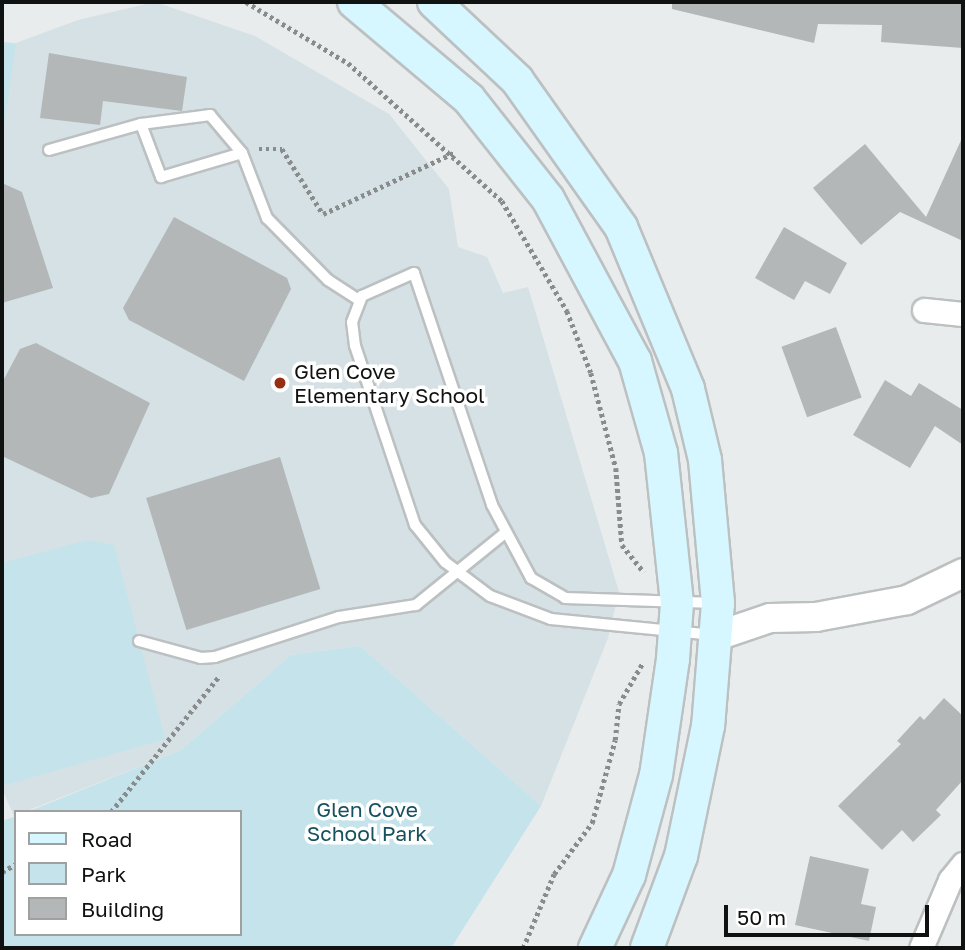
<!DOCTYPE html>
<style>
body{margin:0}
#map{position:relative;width:965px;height:950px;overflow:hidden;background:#e8eced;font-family:"Golos Text",sans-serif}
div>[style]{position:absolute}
.built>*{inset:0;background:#d5e1e5}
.green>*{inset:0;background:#c5e3eb}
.building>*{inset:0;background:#b3b7b8;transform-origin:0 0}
.path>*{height:4.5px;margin-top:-2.25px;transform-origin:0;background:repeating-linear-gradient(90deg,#898c8c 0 3.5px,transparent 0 7px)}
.roads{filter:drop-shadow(2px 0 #bcc0c1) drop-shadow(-2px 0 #bcc0c1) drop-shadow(0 2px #bcc0c1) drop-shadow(0 -2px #bcc0c1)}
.service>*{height:10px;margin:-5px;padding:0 5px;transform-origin:5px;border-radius:5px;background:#fff}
.minor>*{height:23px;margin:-11.5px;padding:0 11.5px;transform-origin:11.5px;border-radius:11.5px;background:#fff}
.tertiary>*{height:28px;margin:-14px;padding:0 14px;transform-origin:14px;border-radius:14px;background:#fff}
.secondary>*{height:32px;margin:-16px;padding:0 16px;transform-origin:16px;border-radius:16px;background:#d6f7ff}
.dots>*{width:19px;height:19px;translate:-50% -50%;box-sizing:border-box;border:4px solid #fff;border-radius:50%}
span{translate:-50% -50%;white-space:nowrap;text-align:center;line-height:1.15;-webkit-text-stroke:7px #fff;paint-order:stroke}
.poi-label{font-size:21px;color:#101111}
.left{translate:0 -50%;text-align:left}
.park-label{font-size:21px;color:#15515e}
.frame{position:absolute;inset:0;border:4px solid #101111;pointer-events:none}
.legend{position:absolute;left:14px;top:810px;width:228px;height:126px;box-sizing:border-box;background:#fff;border:2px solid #9fa0a0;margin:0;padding:9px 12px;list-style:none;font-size:21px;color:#101111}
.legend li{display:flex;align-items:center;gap:14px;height:35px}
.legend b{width:35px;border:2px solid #9fa0a0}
.scale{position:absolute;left:724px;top:905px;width:205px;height:32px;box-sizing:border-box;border:4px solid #101111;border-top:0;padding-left:9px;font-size:21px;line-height:24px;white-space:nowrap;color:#101111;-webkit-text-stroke:5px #fff;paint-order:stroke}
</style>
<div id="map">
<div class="built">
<div style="clip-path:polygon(155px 2px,255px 36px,389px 114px,449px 189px,458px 247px,487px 257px,503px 293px,528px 287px,619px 592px,608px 638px,541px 806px,360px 646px,291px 655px,181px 750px,14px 816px,2px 789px,2px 42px,16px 43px,78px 20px)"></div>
</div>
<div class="green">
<div style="clip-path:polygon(2px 42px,16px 44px,2px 138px)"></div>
<div style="clip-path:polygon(88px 540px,114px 545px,165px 739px,2px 786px,2px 563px)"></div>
<div style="clip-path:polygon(360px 646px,541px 806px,451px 948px,2px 948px,2px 821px,16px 816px,16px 934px,240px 934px,240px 812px,27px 812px,181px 750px,291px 655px)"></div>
</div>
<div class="building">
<div style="clip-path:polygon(672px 2px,963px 2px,963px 48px,881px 42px,882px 25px,818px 24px,814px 43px,672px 9px)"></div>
<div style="clip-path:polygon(49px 53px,187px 77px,182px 111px,103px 101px,100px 125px,40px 118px)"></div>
<div style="clip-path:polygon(963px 136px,963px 241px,900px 212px,861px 245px,813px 188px,865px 144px,926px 217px)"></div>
<div style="clip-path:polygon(2px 183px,22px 192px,53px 288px,2px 303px)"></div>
<div style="clip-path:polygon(174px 217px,287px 278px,291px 289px,244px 381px,129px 320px,123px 308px)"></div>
<div style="clip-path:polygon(784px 227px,847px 263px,830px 294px,805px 281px,794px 300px,755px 278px)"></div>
<div style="left:836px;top:327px;width:75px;height:58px;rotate:70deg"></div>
<div style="clip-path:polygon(36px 343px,150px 403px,109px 494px,91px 498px,2px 456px,2px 383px,20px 349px)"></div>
<div style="clip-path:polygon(885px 380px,911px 396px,919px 383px,963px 410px,963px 445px,935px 426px,910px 468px,853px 435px)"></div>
<div style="left:280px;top:457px;width:138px;height:140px;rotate:73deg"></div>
<div style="clip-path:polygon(944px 698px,963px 716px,963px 780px,936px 810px,941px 815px,913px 842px,902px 830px,882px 850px,838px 806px,901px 744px,897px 741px,920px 716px,924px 720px)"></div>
<div style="clip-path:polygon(810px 856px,869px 869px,861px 904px,876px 907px,869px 941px,795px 925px)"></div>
</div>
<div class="path">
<div style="left:246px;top:2px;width:119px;rotate:30.9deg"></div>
<div style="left:348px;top:63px;width:207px;rotate:41.9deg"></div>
<div style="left:502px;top:201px;width:128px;rotate:59.4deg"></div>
<div style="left:567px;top:311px;width:66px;rotate:68.8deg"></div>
<div style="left:591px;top:373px;width:98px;rotate:75.3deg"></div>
<div style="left:616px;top:468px;width:77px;rotate:85.5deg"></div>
<div style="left:622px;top:545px;width:35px;rotate:51deg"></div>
<div style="left:259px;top:149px;width:23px"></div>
<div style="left:282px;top:149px;width:77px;rotate:57.8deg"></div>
<div style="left:323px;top:214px;width:144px;rotate:-25.1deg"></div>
<div style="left:111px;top:812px;width:174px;rotate:-51.5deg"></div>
<div style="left:2px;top:872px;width:16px;rotate:-30deg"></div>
<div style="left:523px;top:948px;width:80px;rotate:-67.3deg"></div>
<div style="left:554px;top:874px;width:64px;rotate:-53.3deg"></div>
<div style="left:592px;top:823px;width:86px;rotate:-74.5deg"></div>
<div style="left:615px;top:740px;width:36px;rotate:-84deg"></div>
<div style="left:619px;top:704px;width:46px;rotate:-60.1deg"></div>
</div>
<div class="roads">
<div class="service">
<div style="left:141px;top:124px;width:57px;rotate:69.3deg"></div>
<div style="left:161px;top:177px;width:84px;rotate:-16.5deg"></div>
<div style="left:49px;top:150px;width:96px;rotate:-15.8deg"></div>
<div style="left:141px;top:124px;width:70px;rotate:-7.4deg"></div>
<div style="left:210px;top:115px;width:50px;rotate:49.9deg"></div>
<div style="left:242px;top:153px;width:70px;rotate:69deg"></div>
<div style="left:267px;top:218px;width:87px;rotate:45.5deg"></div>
<div style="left:328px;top:280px;width:37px;rotate:33deg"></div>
<div style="left:714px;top:635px;width:164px;rotate:-174.4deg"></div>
<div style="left:551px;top:619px;width:65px;rotate:-159.3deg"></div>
<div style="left:490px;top:596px;width:56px;rotate:-142.9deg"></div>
<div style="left:445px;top:562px;width:48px;rotate:-129deg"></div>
<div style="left:415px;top:525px;width:189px;rotate:-108.5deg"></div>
<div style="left:355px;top:346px;width:24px;rotate:-97deg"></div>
<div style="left:352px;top:322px;width:28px;rotate:-69deg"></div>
<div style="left:362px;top:296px;width:57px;rotate:-23.9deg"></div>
<div style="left:414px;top:273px;width:245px;rotate:71.4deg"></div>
<div style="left:492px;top:505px;width:83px;rotate:61.9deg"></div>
<div style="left:531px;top:578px;width:39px;rotate:30deg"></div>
<div style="left:565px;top:598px;width:150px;rotate:1.9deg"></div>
<div style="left:139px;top:641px;width:64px;rotate:15.3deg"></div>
<div style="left:201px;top:658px;width:14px;rotate:-4deg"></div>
<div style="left:215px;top:657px;width:130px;rotate:-17.9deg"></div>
<div style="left:339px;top:617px;width:78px;rotate:-8.9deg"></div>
<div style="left:416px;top:605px;width:114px;rotate:-39deg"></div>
</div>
<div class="minor">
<div style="left:924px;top:310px;width:39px;rotate:6deg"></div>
<div style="left:921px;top:948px;width:74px;rotate:-66.9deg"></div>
<div style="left:950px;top:880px;width:21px;rotate:-51deg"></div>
</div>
<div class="tertiary">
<div style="left:717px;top:636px;width:56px;rotate:-18.8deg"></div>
<div style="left:770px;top:618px;width:46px;rotate:-1.2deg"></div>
<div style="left:816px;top:617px;width:93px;rotate:-10.6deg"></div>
<div style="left:907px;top:600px;width:62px;rotate:-25.7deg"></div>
</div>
<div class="secondary">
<div style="left:354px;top:2px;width:150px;rotate:40.1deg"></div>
<div style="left:469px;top:99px;width:127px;rotate:51.7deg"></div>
<div style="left:548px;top:199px;width:184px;rotate:61.8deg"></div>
<div style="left:635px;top:361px;width:96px;rotate:74.2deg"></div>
<div style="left:661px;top:453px;width:151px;rotate:83.9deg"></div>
<div style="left:677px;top:603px;width:56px;rotate:94.1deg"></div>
<div style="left:673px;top:659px;width:117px;rotate:98.3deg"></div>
<div style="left:656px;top:775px;width:104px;rotate:105.1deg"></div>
<div style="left:629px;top:875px;width:81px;rotate:115deg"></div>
<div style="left:434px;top:2px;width:114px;rotate:43.2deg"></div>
<div style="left:517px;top:80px;width:180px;rotate:54.7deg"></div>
<div style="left:621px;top:227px;width:175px;rotate:67.5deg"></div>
<div style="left:688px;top:389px;width:73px;rotate:76.5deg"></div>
<div style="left:705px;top:460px;width:144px;rotate:84.8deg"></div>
<div style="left:718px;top:603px;width:123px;rotate:94.6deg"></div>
<div style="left:708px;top:726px;width:133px;rotate:101.7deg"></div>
<div style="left:681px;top:856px;width:98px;rotate:110.3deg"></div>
</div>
</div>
<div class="dots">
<div style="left:280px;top:383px;background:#962e11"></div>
</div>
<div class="poi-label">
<span class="left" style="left:294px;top:383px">Glen Cove<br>Elementary School</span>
</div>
<div class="park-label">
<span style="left:367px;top:821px">Glen Cove<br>School Park</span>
</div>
<div class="frame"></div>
<ul class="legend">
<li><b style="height:9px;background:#d6f7ff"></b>Road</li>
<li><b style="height:19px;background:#c5e3eb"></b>Park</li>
<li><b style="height:19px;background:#b3b7b8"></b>Building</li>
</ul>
<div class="scale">50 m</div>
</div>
